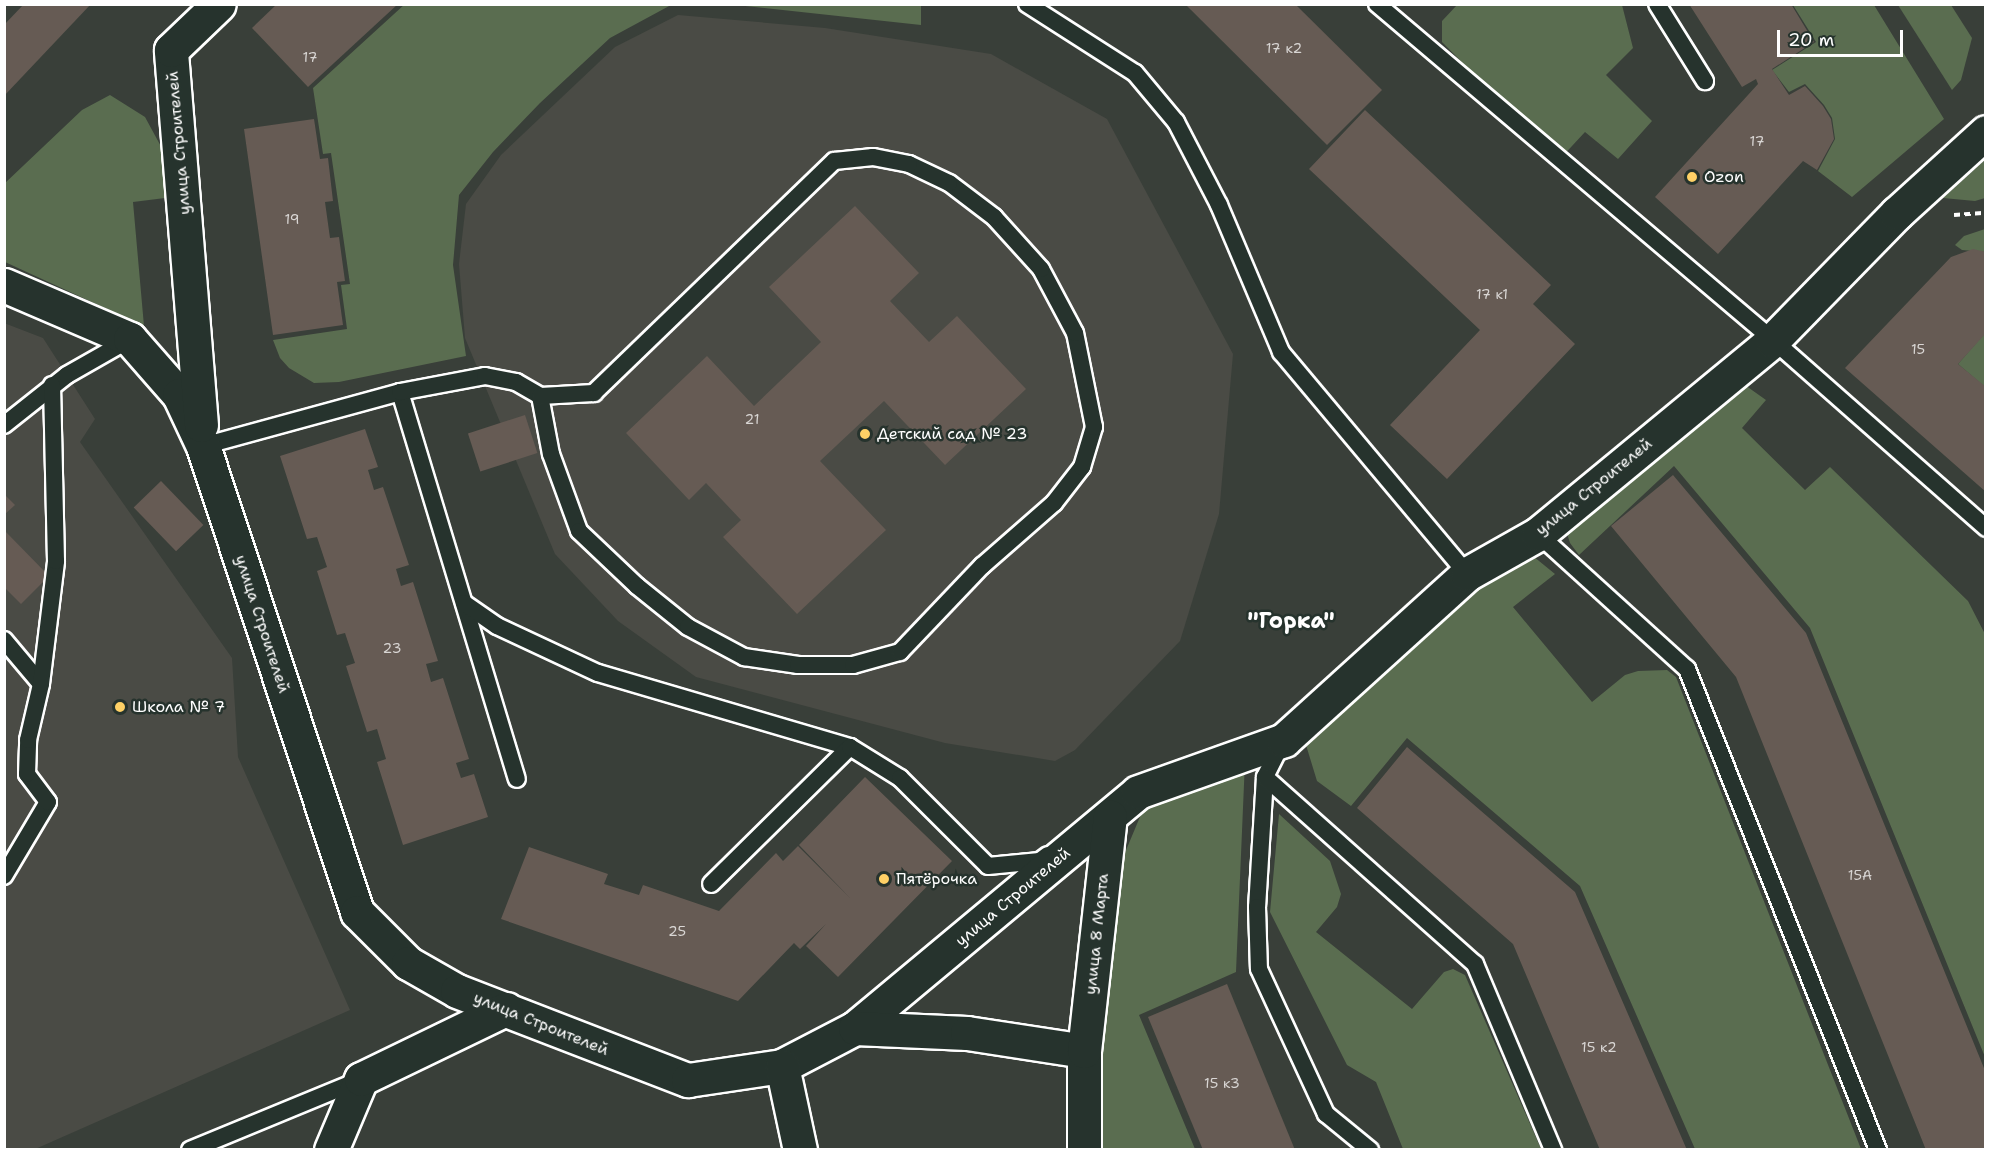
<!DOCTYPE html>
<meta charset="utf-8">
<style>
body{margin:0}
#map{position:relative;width:1990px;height:1154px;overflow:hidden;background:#393f39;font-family:"Shantell Sans",sans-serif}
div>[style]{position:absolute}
.built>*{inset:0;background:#4a4b45}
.green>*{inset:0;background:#5a6d50}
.building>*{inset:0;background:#665b54;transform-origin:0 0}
.path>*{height:4px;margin-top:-2px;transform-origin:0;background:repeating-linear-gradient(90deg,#fff 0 6px,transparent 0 10.5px)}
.roads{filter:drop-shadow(2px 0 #fff) drop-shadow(-2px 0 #fff) drop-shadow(0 2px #fff) drop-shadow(0 -2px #fff)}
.service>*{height:16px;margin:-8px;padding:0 8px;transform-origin:8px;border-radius:8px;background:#26332d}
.minor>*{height:33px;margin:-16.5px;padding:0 16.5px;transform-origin:16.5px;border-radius:16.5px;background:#26332d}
.dots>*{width:16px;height:16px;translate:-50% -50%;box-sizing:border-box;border:3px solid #26332d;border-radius:50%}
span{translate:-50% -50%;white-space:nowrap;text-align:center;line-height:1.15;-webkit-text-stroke:5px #26332d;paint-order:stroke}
.number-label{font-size:14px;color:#d9d6d4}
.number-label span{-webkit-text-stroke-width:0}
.street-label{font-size:16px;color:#fff}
.poi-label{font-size:16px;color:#fff}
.left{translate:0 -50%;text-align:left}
.district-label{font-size:22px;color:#fff;font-weight:700}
.frame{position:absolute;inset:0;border:6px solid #fff;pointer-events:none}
.scale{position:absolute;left:1777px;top:30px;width:126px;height:27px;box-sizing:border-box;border:3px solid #fff;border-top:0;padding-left:8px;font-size:18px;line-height:21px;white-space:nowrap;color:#fff;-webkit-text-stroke:4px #26332d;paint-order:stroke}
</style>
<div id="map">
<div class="built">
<div style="clip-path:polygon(678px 15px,825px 28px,991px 54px,1107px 119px,1233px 354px,1219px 514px,1180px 641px,1075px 750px,1055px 761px,945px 743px,696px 677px,618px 621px,555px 554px,465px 338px,459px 264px,466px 204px,501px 155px,615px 47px)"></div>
<div style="clip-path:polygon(4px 323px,43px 338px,95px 419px,80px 442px,232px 658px,238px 757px,350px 1010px,33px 1150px,4px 1149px)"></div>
</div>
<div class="green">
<div style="clip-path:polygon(405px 4px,671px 5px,610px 38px,540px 103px,493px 152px,459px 195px,453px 265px,466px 356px,339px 382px,314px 383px,289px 368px,280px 358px,273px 340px,347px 329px,341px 285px,350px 284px,331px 153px,323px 154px,313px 88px)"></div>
<div style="clip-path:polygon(736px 5px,921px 5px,921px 25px)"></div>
<div style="clip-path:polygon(1457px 5px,1622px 5px,1633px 48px,1606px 75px,1652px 121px,1618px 159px,1585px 132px,1559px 160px,1442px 42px,1442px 21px)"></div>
<div style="clip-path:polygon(1793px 5px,1874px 5px,1944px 119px,1852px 197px,1818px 171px,1835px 139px,1832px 118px,1824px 105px,1805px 84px,1789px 92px,1772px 70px,1816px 42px)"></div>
<div style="clip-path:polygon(1898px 5px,1951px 5px,1972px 38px,1961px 80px,1952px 90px)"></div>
<div style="clip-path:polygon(110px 95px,145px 117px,164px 152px,173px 197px,133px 202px,144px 326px,5px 262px,4px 184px,82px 110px)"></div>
<div style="clip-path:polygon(1985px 160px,1985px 198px,1975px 201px,1943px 198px)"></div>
<div style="clip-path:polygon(1985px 229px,1985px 252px,1962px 250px,1955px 245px,1964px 236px)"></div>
<div style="clip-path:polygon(1985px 333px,1985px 387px,1958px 364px)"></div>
<div style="clip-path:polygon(1742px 383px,1766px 400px,1742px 428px,1805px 490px,1830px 467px,1968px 601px,1986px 636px,1985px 1057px,1810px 628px,1674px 466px,1579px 555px,1570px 543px,1564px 524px)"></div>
<div style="clip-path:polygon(1528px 552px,1555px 574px,1513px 607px,1592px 702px,1625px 675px,1638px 671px,1667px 670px,1676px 677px,1861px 1149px,1695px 1149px,1580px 886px,1407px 738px,1351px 806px,1317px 781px,1306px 745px,1312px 723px,1488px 572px)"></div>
<div style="clip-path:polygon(1245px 761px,1236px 972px,1139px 1015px,1195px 1149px,1103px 1150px,1100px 1053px,1124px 855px,1142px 812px,1173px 789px)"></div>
<div style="clip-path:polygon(1279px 814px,1330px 861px,1341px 894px,1337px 907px,1316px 932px,1412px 1009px,1444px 972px,1453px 969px,1465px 975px,1541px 1149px,1403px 1149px,1376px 1082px,1347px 1065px,1270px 912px)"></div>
</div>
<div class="building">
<div style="clip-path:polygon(24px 4px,91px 4px,4px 96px,4px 25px)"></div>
<div style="clip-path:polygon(277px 4px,398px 4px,308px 87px,252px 28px)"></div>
<div style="clip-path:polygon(1185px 4px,1295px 4px,1382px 90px,1327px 145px)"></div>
<div style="clip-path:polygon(1689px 4px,1791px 4px,1814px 42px,1772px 69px,1789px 95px,1805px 86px,1823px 106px,1831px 119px,1834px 139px,1817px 170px,1803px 161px,1718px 254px,1655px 197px,1758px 84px,1756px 79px,1742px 87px)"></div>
<div style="clip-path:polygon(1365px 110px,1551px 285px,1533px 304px,1575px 344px,1447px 479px,1390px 425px,1480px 330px,1309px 169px)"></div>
<div style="clip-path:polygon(314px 119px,320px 159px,328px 158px,333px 201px,325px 202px,330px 238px,339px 237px,345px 281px,337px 282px,343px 325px,273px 335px,244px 129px)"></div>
<div style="clip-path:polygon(855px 206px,919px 273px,890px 301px,929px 342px,957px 316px,1026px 389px,945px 465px,884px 401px,820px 461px,886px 530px,797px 614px,723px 537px,741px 520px,706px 483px,689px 500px,626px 433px,707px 356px,754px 406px,821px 342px,769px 287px)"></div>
<div style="clip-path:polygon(1973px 249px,1986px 252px,1986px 333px,1958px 364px,1986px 387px,1986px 492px,1845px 368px,1951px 257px)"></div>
<div style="left:525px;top:415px;width:40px;height:60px;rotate:72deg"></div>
<div style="clip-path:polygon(365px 429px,378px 467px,368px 470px,374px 490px,383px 487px,409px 565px,396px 569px,401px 586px,413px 582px,438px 661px,426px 664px,431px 682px,443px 678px,469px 759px,456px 763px,461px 778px,474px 774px,488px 817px,403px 845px,377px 762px,386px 759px,377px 729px,367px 732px,346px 666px,355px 663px,345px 633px,337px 635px,317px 571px,327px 567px,317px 537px,307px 539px,280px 456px)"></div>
<div style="clip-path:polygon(1673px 475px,1806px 633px,1986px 1073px,1986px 1150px,1926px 1150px,1736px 677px,1611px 526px)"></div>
<div style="left:161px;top:481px;width:61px;height:38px;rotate:46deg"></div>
<div style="clip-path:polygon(4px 494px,15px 505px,4px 515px)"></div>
<div style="clip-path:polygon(4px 530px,49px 576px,21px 604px,4px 587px)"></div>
<div style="clip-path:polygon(1407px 747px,1575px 892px,1687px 1150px,1600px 1150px,1513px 944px,1357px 808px)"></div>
<div style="clip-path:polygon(865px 777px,952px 861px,838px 977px,806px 946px,826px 924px,800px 949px,794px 943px,738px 1001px,501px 919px,529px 847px,608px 874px,604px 884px,639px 895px,643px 885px,719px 911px,776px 853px,783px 861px,798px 846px,851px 899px,799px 845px)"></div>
<div style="clip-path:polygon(1227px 984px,1295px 1150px,1203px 1150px,1148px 1017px)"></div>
</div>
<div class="path">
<div style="left:1954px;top:215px;width:32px;rotate:-4deg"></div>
</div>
<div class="roads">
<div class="service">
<div style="left:1027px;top:4px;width:128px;rotate:32.6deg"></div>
<div style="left:1135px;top:73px;width:64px;rotate:50.1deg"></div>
<div style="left:1176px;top:122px;width:93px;rotate:62.6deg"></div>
<div style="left:1219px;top:205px;width:160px;rotate:67.1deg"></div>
<div style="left:1281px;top:352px;width:290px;rotate:50deg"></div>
<div style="left:1377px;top:4px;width:519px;rotate:40.31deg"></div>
<div style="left:1773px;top:340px;width:284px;rotate:41.4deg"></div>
<div style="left:1657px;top:4px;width:91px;rotate:58.1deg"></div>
<div style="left:400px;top:392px;width:404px;rotate:73.2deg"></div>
<div style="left:4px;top:425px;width:80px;rotate:-38.4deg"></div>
<div style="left:67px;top:375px;width:73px;rotate:-29.7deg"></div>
<div style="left:203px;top:446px;width:204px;rotate:-15.3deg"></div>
<div style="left:400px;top:392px;width:86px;rotate:-10.7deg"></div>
<div style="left:485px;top:376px;width:32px;rotate:11deg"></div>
<div style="left:516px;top:382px;width:28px;rotate:30deg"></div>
<div style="left:540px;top:396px;width:59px;rotate:79.3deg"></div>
<div style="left:551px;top:454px;width:82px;rotate:70deg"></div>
<div style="left:579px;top:531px;width:80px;rotate:43.5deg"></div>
<div style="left:637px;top:586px;width:65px;rotate:38.8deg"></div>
<div style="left:688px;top:627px;width:64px;rotate:28.2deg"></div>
<div style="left:744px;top:657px;width:55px;rotate:8.4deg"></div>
<div style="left:798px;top:665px;width:55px"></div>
<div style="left:853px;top:665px;width:49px;rotate:-15.5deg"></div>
<div style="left:900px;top:652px;width:119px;rotate:-46.4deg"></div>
<div style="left:982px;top:566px;width:96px;rotate:-41.2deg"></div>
<div style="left:1054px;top:503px;width:46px;rotate:-52.1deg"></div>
<div style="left:1082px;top:467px;width:42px;rotate:-73.3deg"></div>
<div style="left:1094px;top:427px;width:96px;rotate:-101.4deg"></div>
<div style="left:1075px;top:333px;width:72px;rotate:-118deg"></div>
<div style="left:1041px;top:269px;width:70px;rotate:-132.1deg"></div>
<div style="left:994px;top:217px;width:56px;rotate:-142.9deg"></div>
<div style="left:949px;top:183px;width:44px;rotate:-154.6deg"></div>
<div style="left:909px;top:164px;width:37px;rotate:-169deg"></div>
<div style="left:873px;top:157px;width:39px;rotate:174deg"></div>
<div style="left:834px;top:161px;width:334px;rotate:136deg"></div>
<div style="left:594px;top:393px;width:54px;rotate:176.8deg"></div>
<div style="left:1538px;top:534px;width:201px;rotate:42.2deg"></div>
<div style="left:1687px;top:669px;width:518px;rotate:68.34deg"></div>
<div style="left:464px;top:603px;width:40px;rotate:34.9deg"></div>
<div style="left:497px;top:626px;width:111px;rotate:25deg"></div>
<div style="left:598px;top:673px;width:263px;rotate:16.4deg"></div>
<div style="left:850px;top:747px;width:195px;rotate:135.4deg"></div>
<div style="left:4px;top:640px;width:57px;rotate:49.9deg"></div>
<div style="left:1283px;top:741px;width:40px;rotate:116.6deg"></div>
<div style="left:1265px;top:777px;width:130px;rotate:93.5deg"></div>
<div style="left:1257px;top:907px;width:62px;rotate:88.2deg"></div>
<div style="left:1259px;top:969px;width:160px;rotate:65.2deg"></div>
<div style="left:1326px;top:1114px;width:57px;rotate:39.3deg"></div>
<div style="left:850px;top:747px;width:59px;rotate:31.8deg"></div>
<div style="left:900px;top:778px;width:124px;rotate:45deg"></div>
<div style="left:988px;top:866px;width:52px;rotate:-5.5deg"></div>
<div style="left:1040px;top:861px;width:10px;rotate:-37deg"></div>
<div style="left:1265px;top:777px;width:281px;rotate:41.7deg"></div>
<div style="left:1475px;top:964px;width:202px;rotate:67.2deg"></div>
<div style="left:4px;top:876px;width:86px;rotate:-59.3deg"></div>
<div style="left:48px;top:802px;width:35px;rotate:-127deg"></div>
<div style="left:27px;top:774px;width:34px;rotate:-88deg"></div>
<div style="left:28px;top:740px;width:57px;rotate:-76.9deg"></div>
<div style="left:41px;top:684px;width:124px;rotate:-83deg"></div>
<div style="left:56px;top:561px;width:176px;rotate:-91.3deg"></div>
<div style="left:190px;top:1150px;width:184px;rotate:-22.4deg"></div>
</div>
<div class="minor">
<div style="left:4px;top:285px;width:137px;rotate:23.2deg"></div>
<div style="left:130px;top:339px;width:74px;rotate:48.8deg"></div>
<div style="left:179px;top:395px;width:56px;rotate:64.8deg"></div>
<div style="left:203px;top:446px;width:491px;rotate:71.7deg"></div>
<div style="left:357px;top:912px;width:72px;rotate:45deg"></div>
<div style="left:408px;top:963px;width:56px;rotate:29.7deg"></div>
<div style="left:457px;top:991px;width:248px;rotate:21.1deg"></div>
<div style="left:688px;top:1080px;width:95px;rotate:-8.5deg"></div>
<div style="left:782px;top:1066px;width:82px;rotate:-27.5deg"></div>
<div style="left:855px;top:1028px;width:368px;rotate:-39.8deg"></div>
<div style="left:1138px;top:792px;width:155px;rotate:-19.6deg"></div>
<div style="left:1284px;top:740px;width:247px;rotate:-42.2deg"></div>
<div style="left:1467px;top:574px;width:81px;rotate:-29.4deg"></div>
<div style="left:1538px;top:534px;width:305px;rotate:-39.5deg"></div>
<div style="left:1773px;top:340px;width:177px;rotate:-45.7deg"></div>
<div style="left:1897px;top:213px;width:120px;rotate:-42.3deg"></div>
<div style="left:201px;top:425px;width:376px;rotate:-94.6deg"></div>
<div style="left:171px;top:50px;width:66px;rotate:-43.8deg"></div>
<div style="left:855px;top:1028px;width:112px;rotate:2.6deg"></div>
<div style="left:967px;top:1033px;width:118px;rotate:8.7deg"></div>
<div style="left:782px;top:1066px;width:86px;rotate:77.9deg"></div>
<div style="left:331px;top:1150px;width:77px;rotate:-67.1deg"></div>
<div style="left:361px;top:1079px;width:161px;rotate:-25.8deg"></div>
<div style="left:1084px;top:1150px;width:99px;rotate:-90deg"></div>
<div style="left:1084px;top:1051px;width:236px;rotate:-83.7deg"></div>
</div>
</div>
<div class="dots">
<div style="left:1692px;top:177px;background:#ffd166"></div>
<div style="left:865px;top:434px;background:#ffd166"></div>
<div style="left:120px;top:707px;background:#ffd166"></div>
<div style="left:884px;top:879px;background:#ffd166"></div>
</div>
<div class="number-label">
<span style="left:1284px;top:48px">17 к2</span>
<span style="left:310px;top:57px">17</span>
<span style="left:1757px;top:141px">17</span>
<span style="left:292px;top:219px">19</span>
<span style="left:1492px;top:294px">17 к1</span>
<span style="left:1918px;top:349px">15</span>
<span style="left:752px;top:419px">21</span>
<span style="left:392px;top:648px">23</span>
<span style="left:1860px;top:875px">15А</span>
<span style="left:677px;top:931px">25</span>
<span style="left:1599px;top:1047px">15 к2</span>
<span style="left:1222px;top:1083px">15 к3</span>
</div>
<div class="street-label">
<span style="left:179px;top:143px;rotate:-95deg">улица Строителей</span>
<span style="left:1594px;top:487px;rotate:-39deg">улица Строителей</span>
<span style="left:262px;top:624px;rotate:72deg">улица Строителей</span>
<span style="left:1013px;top:897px;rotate:-40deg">улица Строителей</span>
<span style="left:1097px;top:934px;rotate:-84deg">улица 8 Марта</span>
<span style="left:541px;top:1024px;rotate:22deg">улица Строителей</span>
</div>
<div class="poi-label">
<span class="left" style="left:1704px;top:177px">Ozon</span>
<span class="left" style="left:877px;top:434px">Детский сад № 23</span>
<span class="left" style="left:132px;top:707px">Школа № 7</span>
<span class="left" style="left:896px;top:879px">Пятёрочка</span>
</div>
<div class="district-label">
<span style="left:1291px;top:621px">"Горка"</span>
</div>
<div class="frame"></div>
<div class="scale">20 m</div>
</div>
